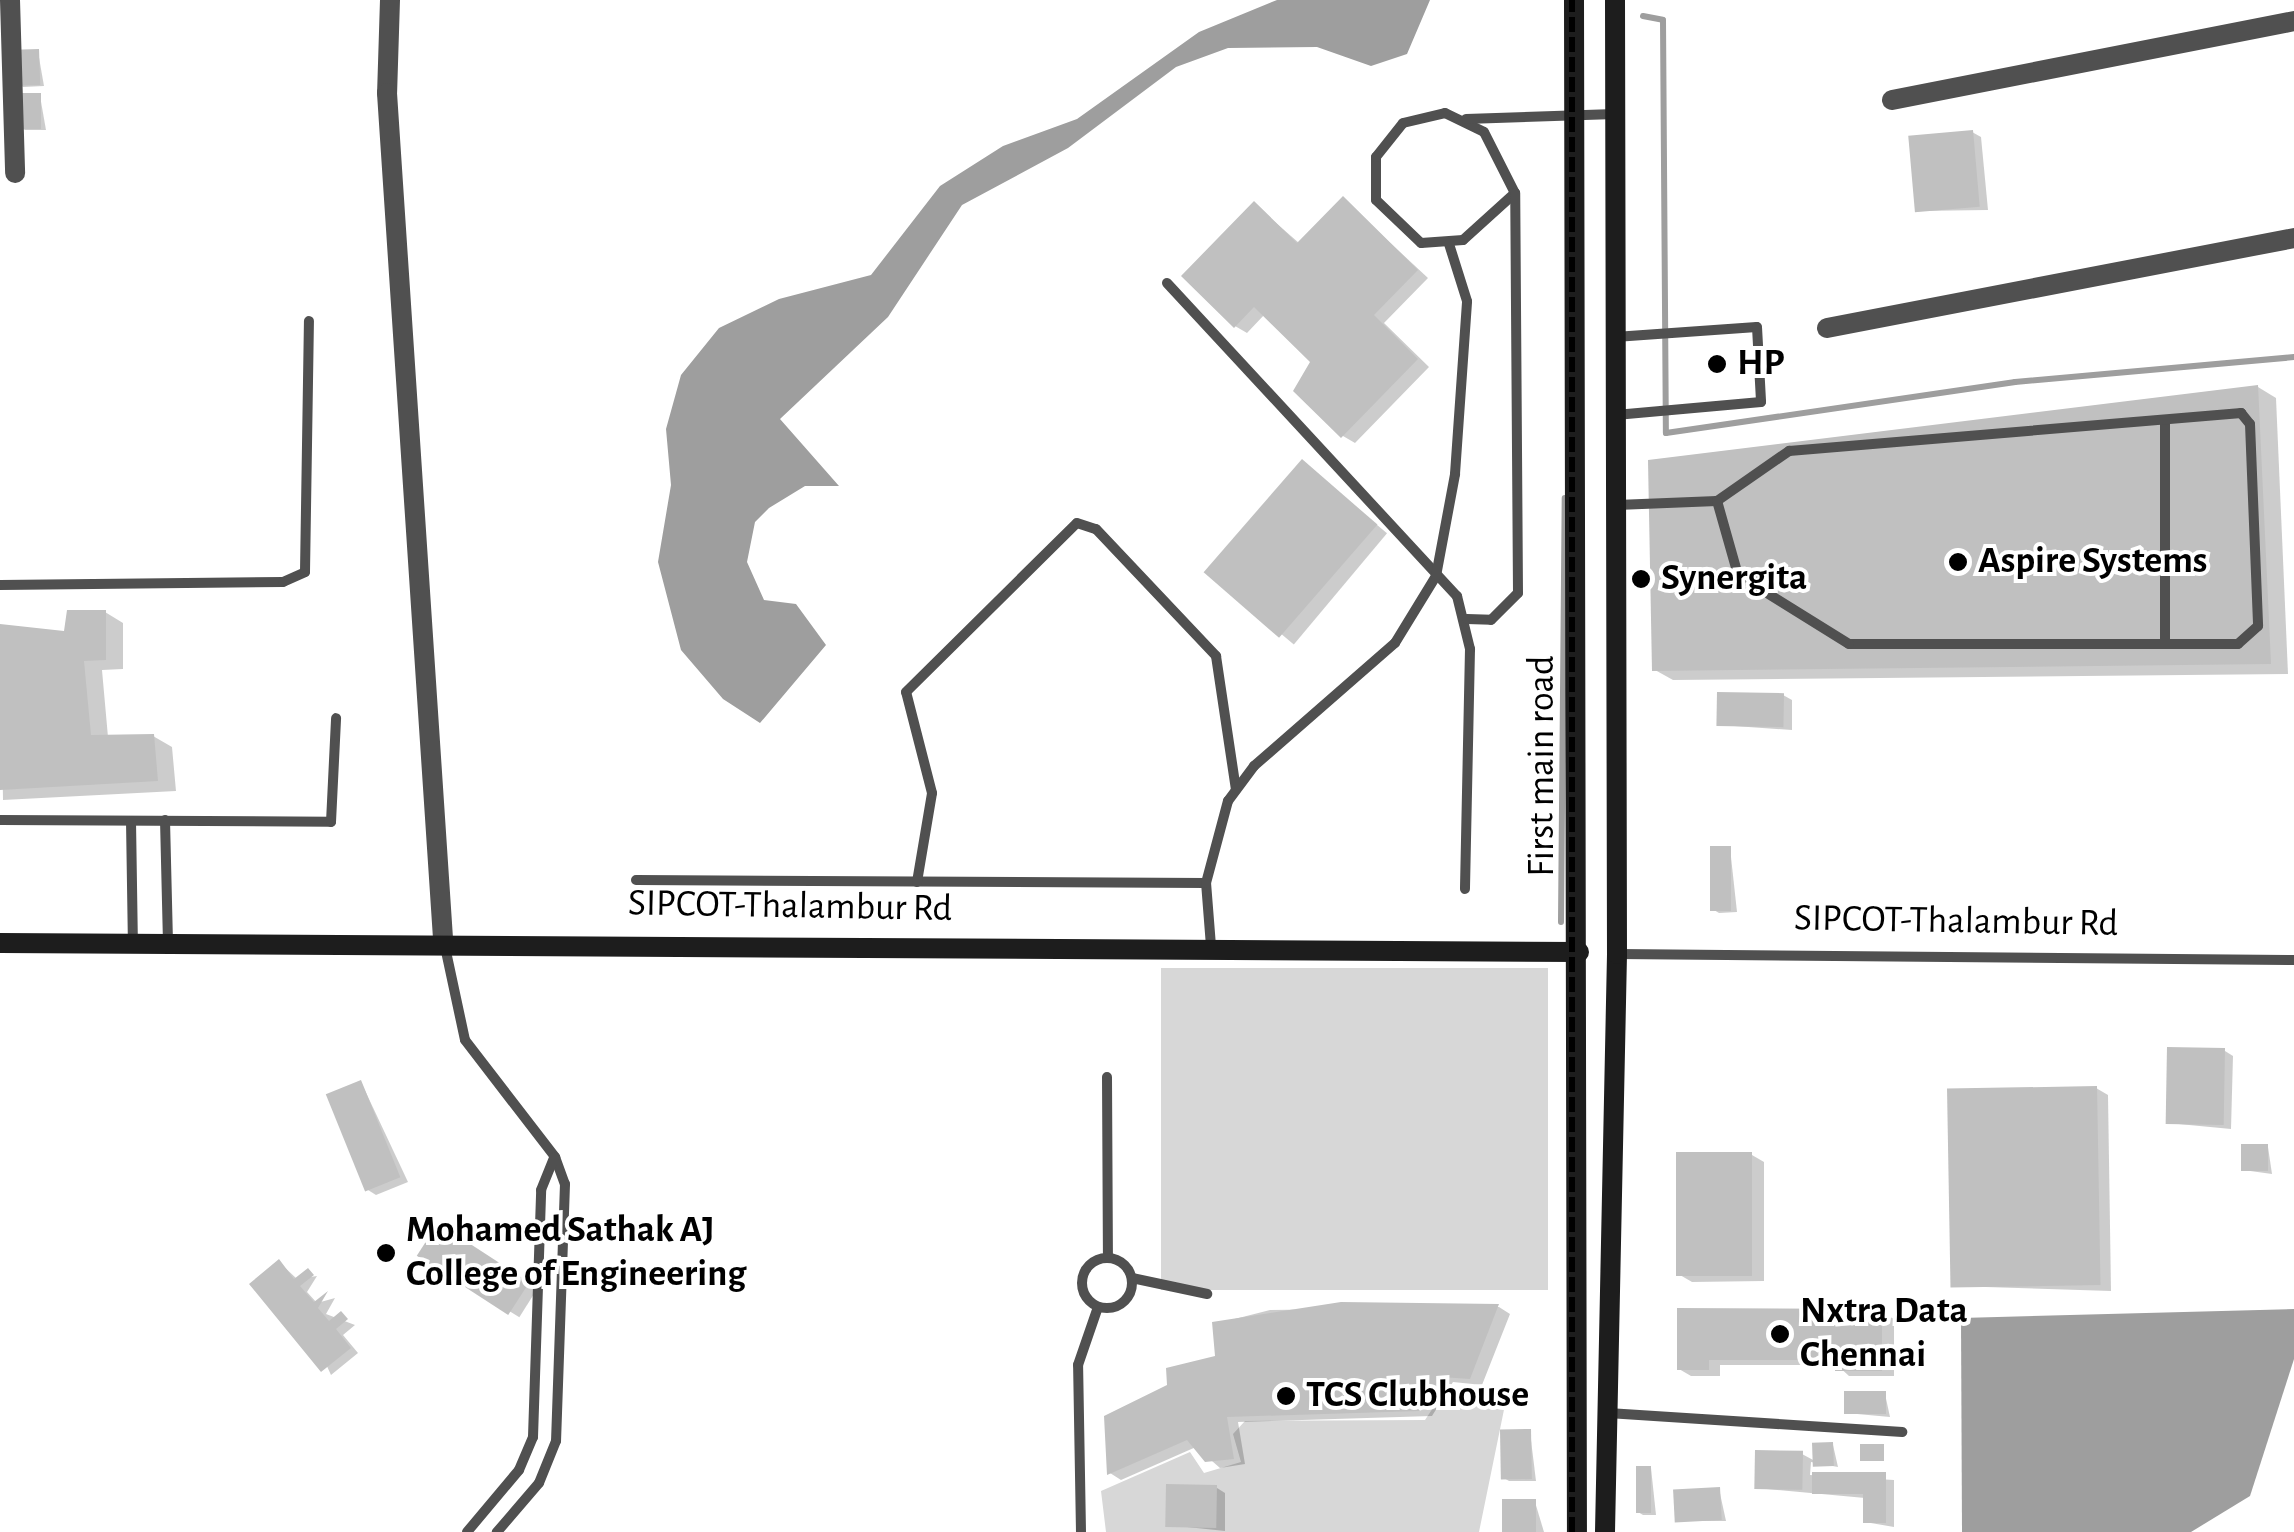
<!DOCTYPE html>
<style>
body{margin:0}
#map{position:relative;width:2294px;height:1532px;overflow:hidden;background:#fff;font-family:"Alegreya Sans",sans-serif}
div>[style]{position:absolute}
.green>*{inset:0;background:#d7d7d7;transform-origin:0 0}
.water>*{inset:0;background:#9e9e9e}
.shadow>*{inset:0;background:#0003;transform-origin:0 0}
.stream>*{height:6px;margin:-3px;padding:0 3px;transform-origin:3px;border-radius:3px;background:#9e9e9e}
.building>*{inset:0;background:#c0c0c0;transform-origin:0 0}
.lane>*{height:10px;margin:-5px;padding:0 5px;transform-origin:5px;border-radius:5px;background:#505050}
.lane>.ring{margin:-5px;padding:0;box-sizing:content-box;background:none;border:10px solid #505050;border-radius:50%}
.street>*{height:20px;margin:-10px;padding:0 10px;transform-origin:10px;border-radius:10px;background:#505050}
.secondary>*{height:20px;margin:-10px;padding:0 10px;transform-origin:10px;border-radius:10px;background:#1d1d1d}
.rail>*{height:6px;margin-top:-3px;transform-origin:0;background:repeating-linear-gradient(90deg,#000 0 15px,transparent 0 20px)}
.dots>*{width:28px;height:28px;translate:-50% -50%;box-sizing:border-box;border:5px solid #fff;border-radius:50%}
span{translate:-50% -50%;white-space:nowrap;text-align:center;line-height:1.15;-webkit-text-stroke:8px #fff;paint-order:stroke}
.poi-label{font-size:38px;color:#000;font-weight:700}
.left{translate:0 -50%;text-align:left}
.street-label{font-size:38px;color:#000}
</style>
<div id="map">
<div class="green">
<div style="left:1161px;top:968px;width:387px;height:322px"></div>
<div style="clip-path:polygon(1507px 1395px,1479px 1532px,1106px 1532px,1101px 1491px,1190px 1452px,1204px 1473px,1241px 1462px,1233px 1434px,1245px 1421px,1425px 1420px,1441px 1396px)"></div>
</div>
<div class="water">
<div style="clip-path:polygon(1277px 0,1430px 0,1407px 54px,1371px 66px,1317px 47px,1228px 48px,1176px 67px,1068px 148px,962px 205px,888px 317px,780px 419px,839px 486px,805px 486px,769px 508px,755px 522px,747px 562px,764px 600px,796px 604px,826px 645px,760px 723px,723px 699px,681px 650px,658px 562px,671px 485px,666px 429px,681px 375px,719px 328px,779px 299px,871px 275px,940px 186px,1003px 146px,1077px 119px,1199px 32px)"></div>
<div style="clip-path:polygon(2294px 1309px,2294px 1359px,2250px 1496px,2191px 1532px,1962px 1532px,1961px 1318px)"></div>
</div>
<div class="shadow">
<div style="clip-path:polygon(38px 52px,44px 86px,23px 87px,18px 84px)"></div>
<div style="clip-path:polygon(40px 96px,46px 130px,25px 130px,19px 127px)"></div>
<div style="clip-path:polygon(1972px 132px,1981px 137px,1988px 210px,1917px 211px)"></div>
<div style="clip-path:polygon(1343px 199px,1428px 278px,1384px 323px,1429px 367px,1355px 443px,1343px 436px,1313px 362px,1265px 314px,1247px 333px,1235px 326px,1254px 204px,1299px 243px)"></div>
<div style="clip-path:polygon(2258px 387px,2276px 398px,2288px 674px,1673px 680px,1655px 670px)"></div>
<div style="left:1302px;top:462px;width:111px;height:145px;rotate:40deg"></div>
<div style="clip-path:polygon(105px 612px,123px 623px,123px 669px,102px 670px,108px 737px,153px 736px,172px 747px,176px 791px,3px 800px,0 626px,66px 634px)"></div>
<div style="clip-path:polygon(1783px 695px,1792px 700px,1792px 730px,1720px 725px)"></div>
<div style="clip-path:polygon(1730px 848px,1737px 912px,1719px 913px,1714px 910px)"></div>
<div style="clip-path:polygon(2225px 1051px,2233px 1056px,2231px 1129px,2168px 1123px)"></div>
<div style="clip-path:polygon(361px 1082px,408px 1182px,376px 1195px,368px 1190px)"></div>
<div style="clip-path:polygon(2096px 1088px,2108px 1095px,2111px 1291px,1953px 1286px)"></div>
<div style="clip-path:polygon(2268px 1147px,2272px 1174px,2243px 1170px)"></div>
<div style="clip-path:polygon(1752px 1155px,1764px 1162px,1764px 1281px,1692px 1282px,1680px 1275px)"></div>
<div style="left:439px;top:1227px;width:116px;height:34px;rotate:32deg"></div>
<div style="clip-path:polygon(279px 1262px,297px 1279px,317px 1276px,307px 1292px,317px 1303px,335px 1298px,326px 1314px,355px 1325px,343px 1335px,358px 1353px,331px 1375px)"></div>
<div style="clip-path:polygon(1499px 1307px,1510px 1314px,1482px 1385px,1453px 1382px,1432px 1416px,1238px 1422px,1245px 1464px,1220px 1468px,1196px 1447px,1121px 1480px,1110px 1473px,1218px 1358px,1215px 1324px,1270px 1310px)"></div>
<div style="clip-path:polygon(1680px 1311px,1881px 1312px,1894px 1319px,1894px 1376px,1849px 1376px,1837px 1365px,1720px 1365px,1720px 1376px,1691px 1376px,1679px 1369px)"></div>
<div style="clip-path:polygon(1885px 1394px,1890px 1417px,1846px 1413px)"></div>
<div style="clip-path:polygon(1530px 1432px,1536px 1481px,1509px 1481px,1504px 1478px)"></div>
<div style="clip-path:polygon(1833px 1445px,1838px 1467px,1811px 1462px,1810px 1475px,1894px 1480px,1894px 1527px,1865px 1522px,1865px 1498px,1756px 1488px,1802px 1454px,1815px 1461px)"></div>
<div style="clip-path:polygon(1651px 1468px,1656px 1515px,1643px 1515px,1638px 1512px)"></div>
<div style="clip-path:polygon(1217px 1488px,1225px 1493px,1225px 1531px,1168px 1525px)"></div>
<div style="clip-path:polygon(1719px 1489px,1726px 1521px,1677px 1521px)"></div>
<div style="clip-path:polygon(1535px 1502px,1544px 1532px,1505px 1532px)"></div>
</div>
<div class="stream">
<div style="left:1643px;top:16px;width:20px;rotate:11deg"></div>
<div style="left:1663px;top:20px;width:413px;rotate:89.6deg"></div>
<div style="left:1666px;top:433px;width:353px;rotate:-8.3deg"></div>
<div style="left:2015px;top:382px;width:280px;rotate:-5.1deg"></div>
<div style="left:1561px;top:922px;width:424px;rotate:-89.5deg"></div>
</div>
<div class="building">
<div style="left:39px;top:49px;width:36px;height:25px;rotate:88deg"></div>
<div style="left:41px;top:93px;width:36px;height:24px;rotate:90deg"></div>
<div style="left:1973px;top:130px;width:77px;height:65px;rotate:85deg"></div>
<div style="clip-path:polygon(1343px 196px,1418px 270px,1374px 315px,1418px 359px,1341px 438px,1293px 391px,1310px 362px,1254px 307px,1234px 328px,1181px 276px,1254px 201px,1297px 243px)"></div>
<div style="clip-path:polygon(2258px 385px,2271px 664px,1652px 671px,1648px 460px)"></div>
<div style="left:1302px;top:459px;width:100px;height:150px;rotate:41deg"></div>
<div style="clip-path:polygon(67px 610px,106px 610px,106px 660px,84px 661px,91px 735px,154px 734px,158px 781px,0 790px,0 624px,64px 631px)"></div>
<div style="left:1717px;top:692px;width:67px;height:34px;rotate:1deg"></div>
<div style="left:1710px;top:846px;width:21px;height:65px"></div>
<div style="left:2167px;top:1047px;width:58px;height:77px;rotate:1deg"></div>
<div style="left:361px;top:1080px;width:105px;height:38px;rotate:68deg"></div>
<div style="left:2097px;top:1086px;width:199px;height:150px;rotate:89deg"></div>
<div style="left:2241px;top:1144px;width:27px;height:27px"></div>
<div style="left:1752px;top:1152px;width:124px;height:76px;rotate:90deg"></div>
<div style="left:438px;top:1223px;width:109px;height:39px;rotate:33deg"></div>
<div style="clip-path:polygon(279px 1259px,294px 1279px,308px 1268px,314px 1275px,300px 1286px,314px 1302px,328px 1291px,318px 1308px,329px 1321px,341px 1311px,348px 1319px,336px 1329px,351px 1348px,321px 1372px,249px 1284px)"></div>
<div style="clip-path:polygon(1341px 1302px,1499px 1304px,1470px 1379px,1441px 1377px,1419px 1411px,1227px 1417px,1234px 1459px,1205px 1462px,1187px 1440px,1107px 1475px,1104px 1416px,1167px 1385px,1166px 1368px,1215px 1356px,1212px 1322px)"></div>
<div style="clip-path:polygon(1677px 1308px,1882px 1309px,1882px 1371px,1835px 1371px,1835px 1360px,1709px 1360px,1709px 1370px,1677px 1370px)"></div>
<div style="left:1844px;top:1391px;width:42px;height:23px"></div>
<div style="left:1531px;top:1429px;width:50px;height:31px;rotate:89deg"></div>
<div style="left:1833px;top:1442px;width:24px;height:21px;rotate:88deg"></div>
<div style="left:1860px;top:1444px;width:24px;height:17px"></div>
<div style="left:1755px;top:1450px;width:48px;height:39px;rotate:1deg"></div>
<div style="left:1636px;top:1466px;width:15px;height:47px"></div>
<div style="clip-path:polygon(1812px 1472px,1886px 1472px,1886px 1523px,1863px 1523px,1863px 1494px,1812px 1494px)"></div>
<div style="left:1166px;top:1484px;width:51px;height:43px;rotate:1deg"></div>
<div style="left:1720px;top:1487px;width:33px;height:47px;rotate:87deg"></div>
<div style="left:1536px;top:1499px;width:33px;height:34px;rotate:90deg"></div>
</div>
<div class="lane">
<div style="left:1445px;top:113px;width:43px;rotate:26deg"></div>
<div style="left:1484px;top:132px;width:68px;rotate:63.1deg"></div>
<div style="left:1515px;top:193px;width:70px;rotate:137.9deg"></div>
<div style="left:1463px;top:240px;width:42px;rotate:175.9deg"></div>
<div style="left:1421px;top:243px;width:62px;rotate:-136.3deg"></div>
<div style="left:1376px;top:200px;width:43px;rotate:-90deg"></div>
<div style="left:1376px;top:157px;width:43px;rotate:-51.5deg"></div>
<div style="left:1403px;top:123px;width:43px;rotate:-13.4deg"></div>
<div style="left:1466px;top:119px;width:149px;rotate:-1.9deg"></div>
<div style="left:1167px;top:283px;width:427px;rotate:47.2deg"></div>
<div style="left:1457px;top:596px;width:55px;rotate:76.2deg"></div>
<div style="left:1470px;top:649px;width:240px;rotate:91.2deg"></div>
<div style="left:1615px;top:337px;width:142px;rotate:-4deg"></div>
<div style="left:1757px;top:327px;width:75px;rotate:86.9deg"></div>
<div style="left:1761px;top:402px;width:146px;rotate:174.9deg"></div>
<div style="left:2165px;top:423px;width:221px;rotate:90deg"></div>
<div style="left:1617px;top:505px;width:100px;rotate:-2.3deg"></div>
<div style="left:1717px;top:501px;width:88px;rotate:-34.8deg"></div>
<div style="left:1789px;top:451px;width:454px;rotate:-4.8deg"></div>
<div style="left:2241px;top:413px;width:14px;rotate:51deg"></div>
<div style="left:2250px;top:424px;width:202px;rotate:87.7deg"></div>
<div style="left:2258px;top:626px;width:27px;rotate:138deg"></div>
<div style="left:2238px;top:644px;width:389px;rotate:180deg"></div>
<div style="left:1849px;top:644px;width:131px;rotate:-148.1deg"></div>
<div style="left:1738px;top:575px;width:77px;rotate:-105.8deg"></div>
<div style="left:0;top:585px;width:283px;rotate:-0.6deg"></div>
<div style="left:283px;top:582px;width:24px;rotate:-24deg"></div>
<div style="left:305px;top:572px;width:251px;rotate:-89.1deg"></div>
<div style="left:1467px;top:619px;width:24px;rotate:2deg"></div>
<div style="left:1491px;top:620px;width:38px;rotate:-45deg"></div>
<div style="left:1518px;top:593px;width:400px;rotate:-90.4deg"></div>
<div style="left:0;top:820px;width:331px;rotate:0.3deg"></div>
<div style="left:331px;top:822px;width:104px;rotate:-87.2deg"></div>
<div style="left:165px;top:820px;width:124px;rotate:88.6deg"></div>
<div style="left:131px;top:821px;width:122px;rotate:89.1deg"></div>
<div style="left:636px;top:880px;width:570px;rotate:0.3deg"></div>
<div style="left:917px;top:882px;width:90px;rotate:-80.4deg"></div>
<div style="left:932px;top:793px;width:104px;rotate:-104.4deg"></div>
<div style="left:906px;top:692px;width:240px;rotate:-44.7deg"></div>
<div style="left:1077px;top:523px;width:20px;rotate:18deg"></div>
<div style="left:1096px;top:529px;width:175px;rotate:46.6deg"></div>
<div style="left:1216px;top:656px;width:135px;rotate:81.5deg"></div>
<div style="left:444px;top:942px;width:100px;rotate:77.9deg"></div>
<div style="left:465px;top:1040px;width:148px;rotate:52.4deg"></div>
<div style="left:555px;top:1157px;width:29px;rotate:70deg"></div>
<div style="left:565px;top:1184px;width:257px;rotate:92deg"></div>
<div style="left:556px;top:1441px;width:45px;rotate:112deg"></div>
<div style="left:539px;top:1483px;width:65px;rotate:130.6deg"></div>
<div style="left:1211px;top:946px;width:63px;rotate:-94.5deg"></div>
<div style="left:1206px;top:883px;width:85px;rotate:-75deg"></div>
<div style="left:1228px;top:801px;width:44px;rotate:-53.4deg"></div>
<div style="left:1254px;top:766px;width:187px;rotate:-41.1deg"></div>
<div style="left:1395px;top:643px;width:79px;rotate:-58.5deg"></div>
<div style="left:1436px;top:576px;width:104px;rotate:-79.4deg"></div>
<div style="left:1455px;top:474px;width:173px;rotate:-86deg"></div>
<div style="left:1467px;top:301px;width:60px;rotate:-107.5deg"></div>
<div style="left:1618px;top:954px;width:676px;rotate:0.51deg"></div>
<div style="left:1107px;top:1077px;width:181px;rotate:89.7deg"></div>
<div class="ring" style="left:1082px;top:1258px;width:40px;height:40px"></div>
<div style="left:1132px;top:1278px;width:77px;rotate:12deg"></div>
<div style="left:1608px;top:1413px;width:295px;rotate:3.7deg"></div>
<div style="left:467px;top:1532px;width:81px;rotate:-50deg"></div>
<div style="left:519px;top:1470px;width:36px;rotate:-67deg"></div>
<div style="left:533px;top:1437px;width:247px;rotate:-88.1deg"></div>
<div style="left:541px;top:1190px;width:35px;rotate:-68deg"></div>
<div style="left:1081px;top:1532px;width:167px;rotate:-91deg"></div>
<div style="left:1078px;top:1365px;width:61px;rotate:-71deg"></div>
</div>
<div class="street">
<div style="left:10px;top:0;width:173px;rotate:88.3deg"></div>
<div style="left:390px;top:0;width:93px;rotate:91.8deg"></div>
<div style="left:387px;top:93px;width:848px;rotate:86.21deg"></div>
<div style="left:1892px;top:100px;width:410px;rotate:-11.1deg"></div>
<div style="left:1827px;top:328px;width:476px;rotate:-10.9deg"></div>
</div>
<div class="secondary">
<div style="left:1574px;top:0;width:1532px;rotate:89.89deg"></div>
<div style="left:0;top:943px;width:1579px;rotate:0.33deg"></div>
<div style="left:1605px;top:1532px;width:578px;rotate:-88.81deg"></div>
<div style="left:1617px;top:954px;width:954px;rotate:-90.12deg"></div>
</div>
<div class="rail">
<div style="left:1572px;top:1532px;width:1532px;rotate:-90deg"></div>
</div>
<div class="dots">
<div style="left:1717px;top:364px;background:#000"></div>
<div style="left:1958px;top:562px;background:#000"></div>
<div style="left:1641px;top:579px;background:#000"></div>
<div style="left:386px;top:1253px;background:#000"></div>
<div style="left:1780px;top:1334px;background:#000"></div>
<div style="left:1286px;top:1396px;background:#000"></div>
</div>
<div class="poi-label">
<span class="left" style="left:1737px;top:364px">HP</span>
<span class="left" style="left:1978px;top:562px">Aspire Systems</span>
<span class="left" style="left:1661px;top:579px">Synergita</span>
<span class="left" style="left:406px;top:1253px">Mohamed Sathak AJ<br>College of Engineering</span>
<span class="left" style="left:1800px;top:1334px">Nxtra Data<br>Chennai</span>
<span class="left" style="left:1306px;top:1396px">TCS Clubhouse</span>
</div>
<div class="street-label">
<span style="left:1543px;top:766px;rotate:-90deg">First main road</span>
<span style="left:790px;top:907px;rotate:1deg">SIPCOT-Thalambur Rd</span>
<span style="left:1956px;top:922px;rotate:1deg">SIPCOT-Thalambur Rd</span>
</div>
</div>
